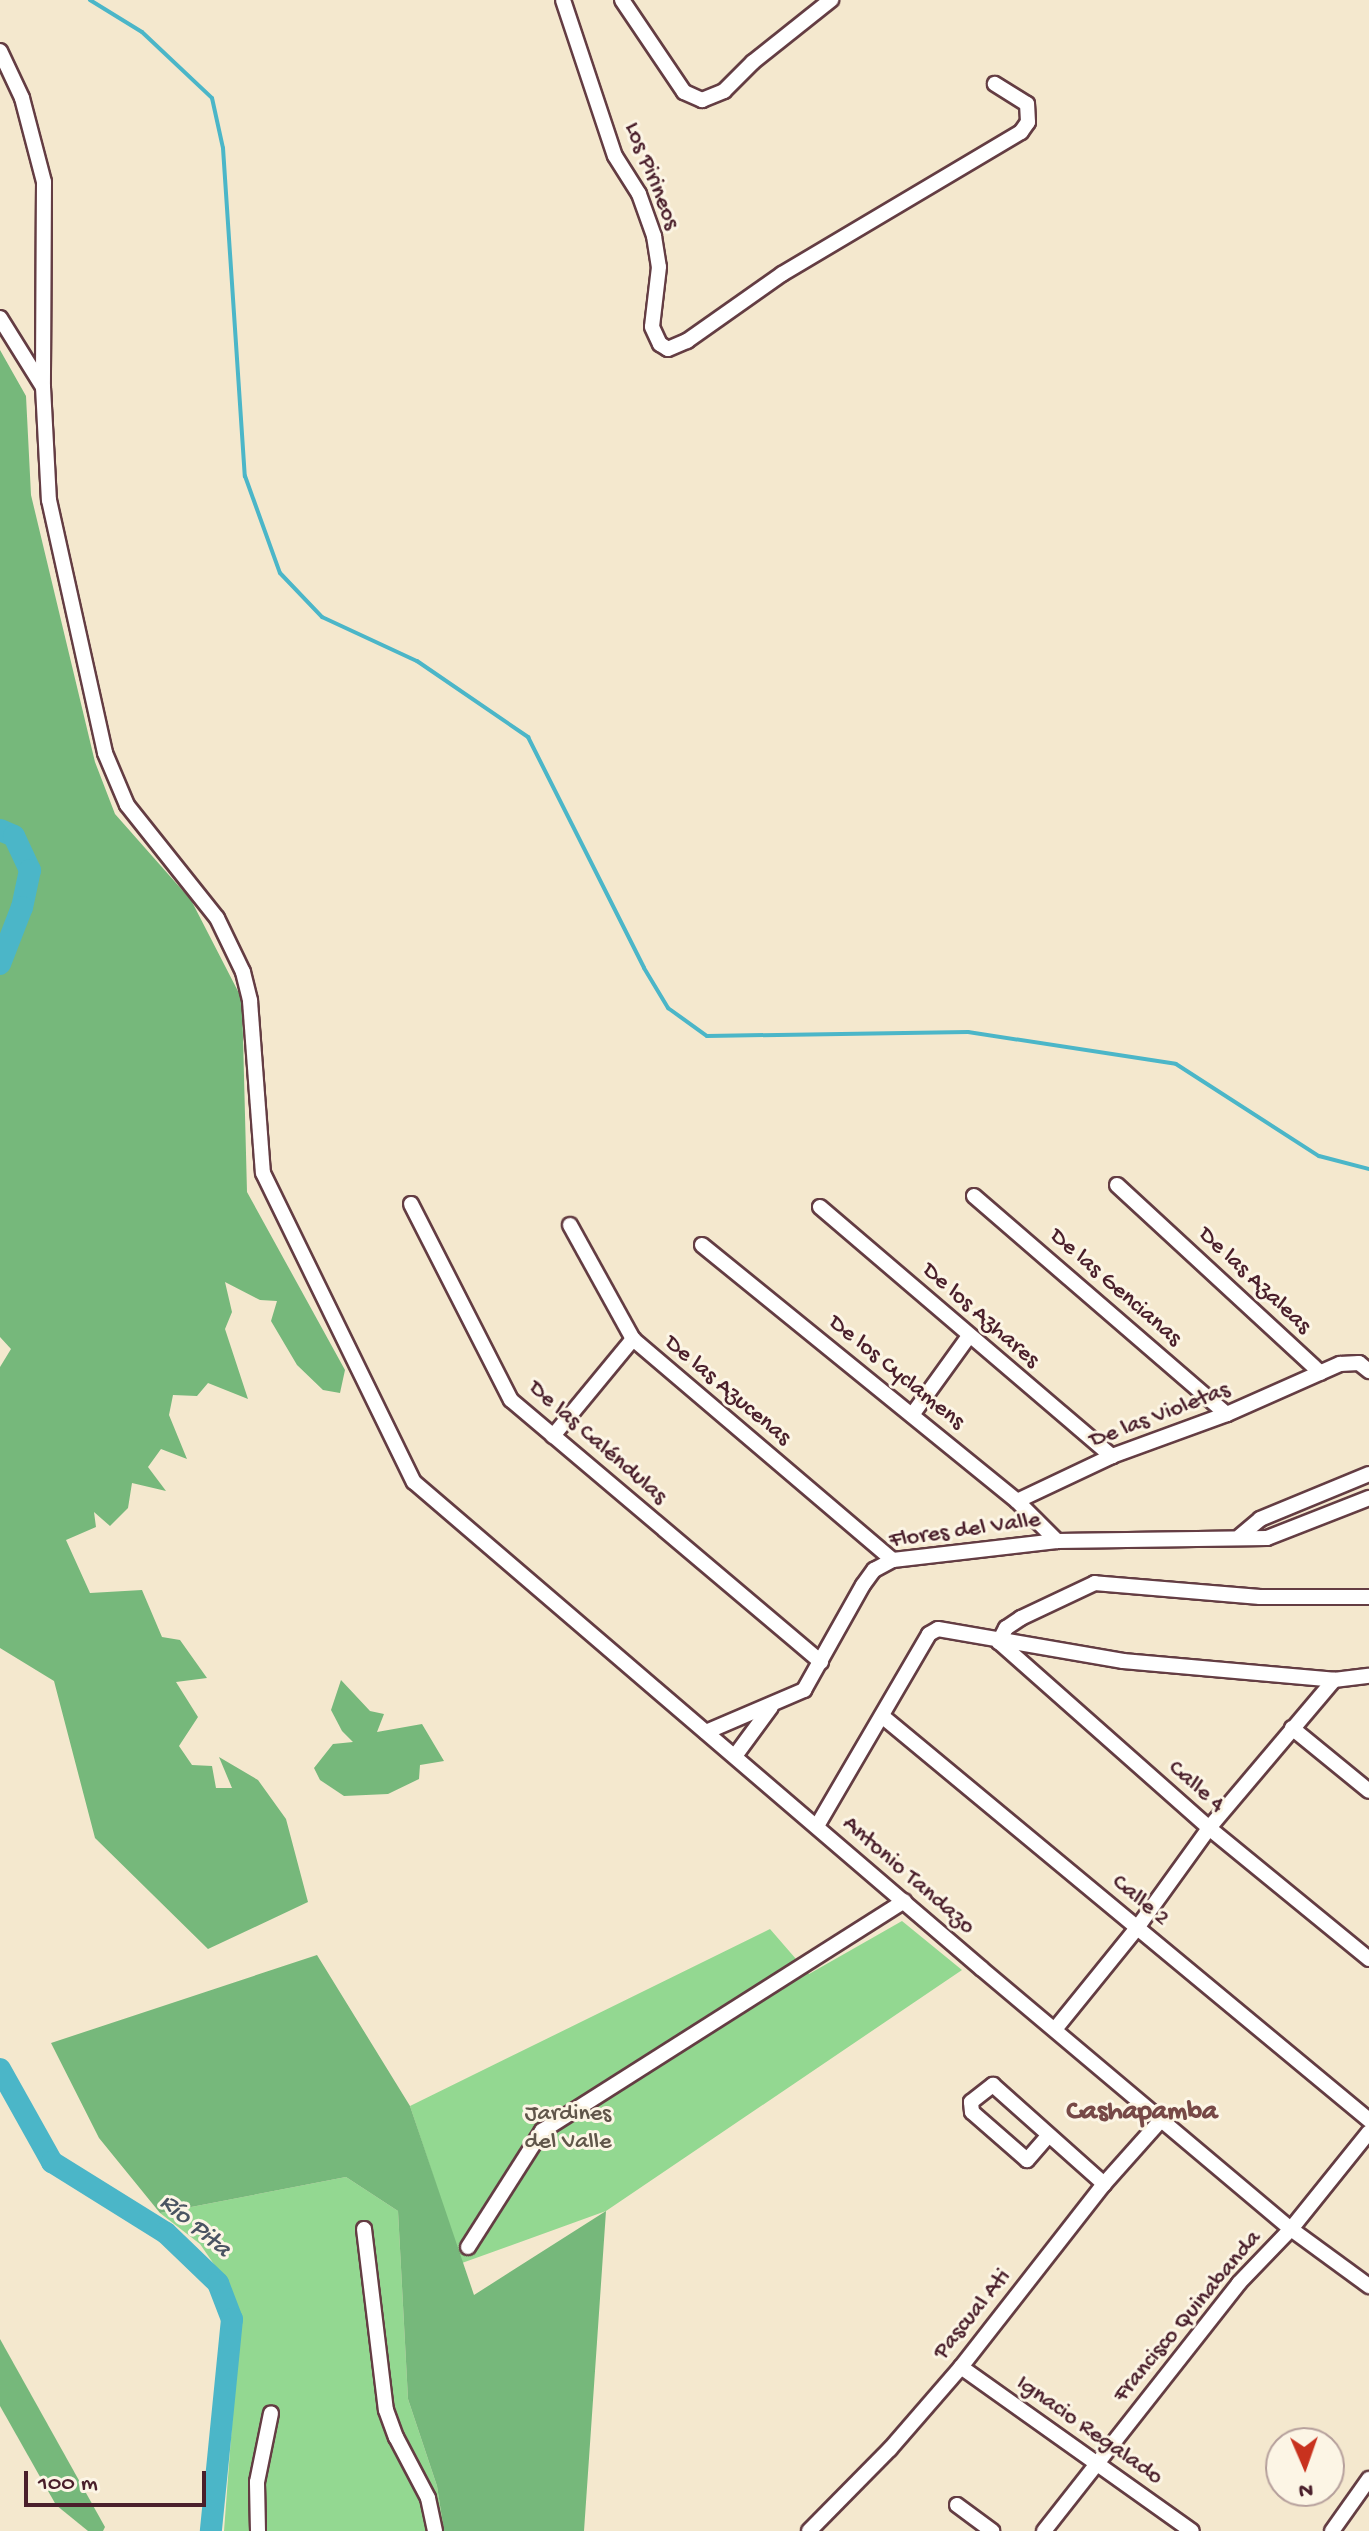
<!DOCTYPE html>
<meta charset="utf-8">
<style>
body{margin:0}
#map{position:relative;width:1369px;height:2531px;overflow:hidden;background:#f4e8ce;font-family:"Gochi Hand",sans-serif}
div>[style]{position:absolute}
.green>*{inset:0;background:#93d891}
.forest>*{inset:0;background:#76b87b}
.stream>*{height:4px;margin:-2px;padding:0 2px;transform-origin:2px;border-radius:2px;background:#4bb6c8}
.river>*{height:22px;margin:-11px;padding:0 11px;transform-origin:11px;border-radius:11px;background:#4bb6c8}
.roads{filter:drop-shadow(2px 0 #643d43) drop-shadow(-2px 0 #643d43) drop-shadow(0 2px #643d43) drop-shadow(0 -2px #643d43)}
.minor>*{height:14px;margin:-7px;padding:0 7px;transform-origin:7px;border-radius:7px;background:#fff}
span{translate:-50% -50%;white-space:nowrap;text-align:center;line-height:1.15;-webkit-text-stroke:6px #fcf5e5;paint-order:stroke}
.street-label{font-size:24px;color:#4a1f2b}
.park-label{font-size:24px;color:#60564a}
.water-label{font-size:26px;color:#4a5462;font-style:italic}
.quarter-label{font-size:28px;color:#774947;font-weight:700}
.north{position:absolute;left:1265px;top:2427px;width:80px;height:80px;box-sizing:border-box;background:#fcf5e5;border:2px solid #b59f9b;border-radius:50%;rotate:178deg;font-size:22px;font-weight:700;line-height:32px;text-align:center;color:#4a1f2b}
.north::after{content:'';display:block;margin:auto;width:28px;height:36px;background:#c8321e;clip-path:polygon(50% 0,100% 100%,50% 72%,0 100%)}
.scale{position:absolute;left:24px;top:2471px;width:182px;height:36px;box-sizing:border-box;border:4px solid #4a1f2b;border-top:0;padding-left:10px;font-size:24px;line-height:28px;white-space:nowrap;color:#4a1f2b;-webkit-text-stroke:6px #fcf5e5;paint-order:stroke}
</style>
<div id="map">
<div class="green">
<div style="clip-path:polygon(902px 1921px,962px 1970px,606px 2211px,462px 2263px,410px 2106px,770px 1929px,809px 1974px)"></div>
<div style="clip-path:polygon(346px 2177px,398px 2211px,408px 2399px,437px 2486px,444px 2531px,224px 2531px,238px 2344px,229px 2286px,200px 2244px,160px 2213px)"></div>
</div>
<div class="forest">
<div style="clip-path:polygon(0 350px,26px 396px,31px 495px,95px 762px,115px 814px,191px 900px,242px 999px,247px 1192px,345px 1370px,340px 1393px,323px 1390px,297px 1365px,271px 1321px,277px 1301px,260px 1300px,225px 1282px,232px 1312px,225px 1329px,248px 1399px,208px 1383px,197px 1396px,173px 1395px,169px 1415px,187px 1459px,161px 1449px,148px 1467px,166px 1491px,132px 1483px,128px 1508px,110px 1526px,94px 1512px,96px 1527px,66px 1540px,90px 1593px,142px 1590px,162px 1637px,180px 1640px,207px 1678px,176px 1682px,198px 1717px,179px 1746px,192px 1765px,212px 1766px,216px 1788px,232px 1788px,219px 1757px,258px 1780px,286px 1819px,308px 1902px,208px 1949px,95px 1838px,54px 1681px,0 1648px,0 1367px,11px 1349px,0 1337px)"></div>
<div style="clip-path:polygon(341px 1680px,370px 1711px,384px 1714px,377px 1732px,422px 1724px,444px 1761px,420px 1765px,419px 1779px,388px 1794px,344px 1796px,320px 1780px,314px 1768px,333px 1744px,353px 1742px,342px 1731px,331px 1710px)"></div>
<div style="clip-path:polygon(317px 1955px,410px 2106px,474px 2295px,606px 2211px,584px 2531px,444px 2531px,437px 2486px,408px 2399px,398px 2211px,346px 2177px,160px 2213px,99px 2138px,51px 2043px)"></div>
<div style="clip-path:polygon(0 2339px,105px 2527px,103px 2531px,88px 2531px,56px 2505px,0 2406px)"></div>
</div>
<div class="stream">
<div style="left:90px;top:0;width:61px;rotate:31.6deg"></div>
<div style="left:142px;top:32px;width:96px;rotate:43.3deg"></div>
<div style="left:212px;top:98px;width:51px;rotate:77.6deg"></div>
<div style="left:223px;top:148px;width:329px;rotate:86.2deg"></div>
<div style="left:245px;top:476px;width:103px;rotate:70.2deg"></div>
<div style="left:280px;top:573px;width:61px;rotate:46.3deg"></div>
<div style="left:322px;top:617px;width:105px;rotate:24.9deg"></div>
<div style="left:417px;top:661px;width:135px;rotate:34.4deg"></div>
<div style="left:528px;top:737px;width:258px;rotate:63.3deg"></div>
<div style="left:644px;top:968px;width:47px;rotate:59deg"></div>
<div style="left:668px;top:1008px;width:48px;rotate:35.7deg"></div>
<div style="left:707px;top:1036px;width:261px;rotate:-0.9deg"></div>
<div style="left:968px;top:1032px;width:210px;rotate:8.7deg"></div>
<div style="left:1176px;top:1064px;width:170px;rotate:32.8deg"></div>
<div style="left:1319px;top:1156px;width:52px;rotate:14.6deg"></div>
</div>
<div class="river">
<div style="left:0;top:830px;width:15px;rotate:23deg"></div>
<div style="left:14px;top:836px;width:38px;rotate:65deg"></div>
<div style="left:30px;top:870px;width:38px;rotate:102deg"></div>
<div style="left:22px;top:907px;width:61px;rotate:111.1deg"></div>
<div style="left:0;top:2069px;width:107px;rotate:60.8deg"></div>
<div style="left:52px;top:2162px;width:134px;rotate:31.9deg"></div>
<div style="left:166px;top:2233px;width:72px;rotate:43.9deg"></div>
<div style="left:218px;top:2283px;width:39px;rotate:69deg"></div>
<div style="left:232px;top:2319px;width:213px;rotate:95.7deg"></div>
</div>
<div class="roads">
<div class="minor">
<div style="left:563px;top:0;width:164px;rotate:71.6deg"></div>
<div style="left:615px;top:156px;width:45px;rotate:57.7deg"></div>
<div style="left:639px;top:194px;width:45px;rotate:70.3deg"></div>
<div style="left:654px;top:236px;width:31px;rotate:81deg"></div>
<div style="left:659px;top:267px;width:60px;rotate:96.7deg"></div>
<div style="left:652px;top:327px;width:19px;rotate:65deg"></div>
<div style="left:660px;top:344px;width:9px;rotate:32deg"></div>
<div style="left:668px;top:349px;width:21px;rotate:-23deg"></div>
<div style="left:687px;top:341px;width:116px;rotate:-35.2deg"></div>
<div style="left:782px;top:274px;width:278px;rotate:-30.7deg"></div>
<div style="left:1021px;top:132px;width:12px;rotate:-55deg"></div>
<div style="left:1028px;top:122px;width:18px;rotate:-93deg"></div>
<div style="left:1027px;top:104px;width:38px;rotate:-148deg"></div>
<div style="left:622px;top:0;width:111px;rotate:56deg"></div>
<div style="left:684px;top:92px;width:20px;rotate:24deg"></div>
<div style="left:702px;top:100px;width:24px;rotate:-22deg"></div>
<div style="left:724px;top:91px;width:41px;rotate:-45deg"></div>
<div style="left:753px;top:62px;width:100px;rotate:-38.5deg"></div>
<div style="left:0;top:51px;width:52px;rotate:64.9deg"></div>
<div style="left:22px;top:98px;width:87px;rotate:75.3deg"></div>
<div style="left:44px;top:182px;width:205px;rotate:90.3deg"></div>
<div style="left:43px;top:387px;width:113px;rotate:87deg"></div>
<div style="left:49px;top:500px;width:259px;rotate:77.5deg"></div>
<div style="left:105px;top:753px;width:56px;rotate:67.1deg"></div>
<div style="left:127px;top:805px;width:144px;rotate:51.5deg"></div>
<div style="left:217px;top:918px;width:60px;rotate:64.3deg"></div>
<div style="left:243px;top:972px;width:30px;rotate:76deg"></div>
<div style="left:250px;top:1001px;width:172px;rotate:85.7deg"></div>
<div style="left:263px;top:1173px;width:344px;rotate:64deg"></div>
<div style="left:414px;top:1482px;width:748px;rotate:40.61deg"></div>
<div style="left:982px;top:1969px;width:404px;rotate:40.1deg"></div>
<div style="left:1291px;top:2229px;width:97px;rotate:36.2deg"></div>
<div style="left:0;top:318px;width:81px;rotate:58.1deg"></div>
<div style="left:1117px;top:1185px;width:277px;rotate:42.7deg"></div>
<div style="left:974px;top:1196px;width:334px;rotate:40.8deg"></div>
<div style="left:411px;top:1204px;width:220px;rotate:63deg"></div>
<div style="left:511px;top:1400px;width:406px;rotate:40.2deg"></div>
<div style="left:820px;top:1207px;width:384px;rotate:40.5deg"></div>
<div style="left:570px;top:1225px;width:130px;rotate:61.1deg"></div>
<div style="left:633px;top:1339px;width:341px;rotate:40.4deg"></div>
<div style="left:702px;top:1245px;width:406px;rotate:39.1deg"></div>
<div style="left:1017px;top:1501px;width:57px;rotate:45deg"></div>
<div style="left:912px;top:1415px;width:97px;rotate:-54.2deg"></div>
<div style="left:553px;top:1436px;width:126px;rotate:-50.5deg"></div>
<div style="left:1017px;top:1501px;width:105px;rotate:-25.3deg"></div>
<div style="left:1112px;top:1456px;width:122px;rotate:-20.1deg"></div>
<div style="left:1227px;top:1414px;width:124px;rotate:-23.9deg"></div>
<div style="left:1340px;top:1364px;width:19px;rotate:-3deg"></div>
<div style="left:1359px;top:1363px;width:13px;rotate:39deg"></div>
<div style="left:1240px;top:1536px;width:26px;rotate:-40deg"></div>
<div style="left:1260px;top:1519px;width:118px;rotate:-22.4deg"></div>
<div style="left:1369px;top:1597px;width:109px;rotate:180deg"></div>
<div style="left:1260px;top:1597px;width:166px;rotate:-175.2deg"></div>
<div style="left:1095px;top:1583px;width:82px;rotate:154.7deg"></div>
<div style="left:1021px;top:1618px;width:18px;rotate:146deg"></div>
<div style="left:1006px;top:1628px;width:16px;rotate:117deg"></div>
<div style="left:999px;top:1642px;width:281px;rotate:41.5deg"></div>
<div style="left:1209px;top:1828px;width:207px;rotate:39.3deg"></div>
<div style="left:882px;top:1716px;width:633px;rotate:39.68deg"></div>
<div style="left:1292px;top:1728px;width:99px;rotate:39.3deg"></div>
<div style="left:706px;top:1732px;width:107px;rotate:-23.2deg"></div>
<div style="left:804px;top:1690px;width:120px;rotate:-60.7deg"></div>
<div style="left:863px;top:1585px;width:19px;rotate:-54deg"></div>
<div style="left:874px;top:1570px;width:21px;rotate:-28deg"></div>
<div style="left:893px;top:1560px;width:165px;rotate:-6.6deg"></div>
<div style="left:1057px;top:1541px;width:210px;rotate:-0.8deg"></div>
<div style="left:1267px;top:1538px;width:110px;rotate:-21.4deg"></div>
<div style="left:735px;top:1756px;width:61px;rotate:-53.7deg"></div>
<div style="left:817px;top:1826px;width:222px;rotate:-59.7deg"></div>
<div style="left:929px;top:1634px;width:10px;rotate:-29deg"></div>
<div style="left:938px;top:1629px;width:188px;rotate:9.8deg"></div>
<div style="left:1123px;top:1661px;width:212px;rotate:5.1deg"></div>
<div style="left:1334px;top:1680px;width:35px;rotate:-7deg"></div>
<div style="left:1056px;top:2028px;width:129px;rotate:-51deg"></div>
<div style="left:1137px;top:1928px;width:123px;rotate:-54.2deg"></div>
<div style="left:1209px;top:1828px;width:194px;rotate:-49.8deg"></div>
<div style="left:1048px;top:2136px;width:32px;rotate:131deg"></div>
<div style="left:1027px;top:2160px;width:73px;rotate:-138.9deg"></div>
<div style="left:972px;top:2112px;width:10px;rotate:-96deg"></div>
<div style="left:971px;top:2102px;width:28px;rotate:-38deg"></div>
<div style="left:993px;top:2085px;width:149px;rotate:41.7deg"></div>
<div style="left:364px;top:2229px;width:182px;rotate:83.1deg"></div>
<div style="left:386px;top:2410px;width:29px;rotate:70deg"></div>
<div style="left:396px;top:2437px;width:69px;rotate:62.3deg"></div>
<div style="left:428px;top:2498px;width:34px;rotate:78deg"></div>
<div style="left:468px;top:2247px;width:138px;rotate:-57.5deg"></div>
<div style="left:542px;top:2131px;width:429px;rotate:-32.4deg"></div>
<div style="left:961px;top:2367px;width:283px;rotate:35.4deg"></div>
<div style="left:957px;top:2505px;width:44px;rotate:36.6deg"></div>
<div style="left:258px;top:2531px;width:49px;rotate:-91.2deg"></div>
<div style="left:257px;top:2482px;width:70px;rotate:-78.5deg"></div>
<div style="left:809px;top:2531px;width:115px;rotate:-45.4deg"></div>
<div style="left:890px;top:2449px;width:108px;rotate:-49.1deg"></div>
<div style="left:961px;top:2367px;width:232px;rotate:-52deg"></div>
<div style="left:1104px;top:2184px;width:87px;rotate:-48.3deg"></div>
<div style="left:1044px;top:2531px;width:315px;rotate:-51.8deg"></div>
<div style="left:1239px;top:2283px;width:75px;rotate:-46.1deg"></div>
<div style="left:1291px;top:2229px;width:124px;rotate:-51.2deg"></div>
<div style="left:1332px;top:2531px;width:64px;rotate:-54.6deg"></div>
</div>
</div>
<div class="street-label">
<span style="left:651px;top:176px;rotate:68deg">Los Pirineos</span>
<span style="left:1254px;top:1281px;rotate:43deg">De las Azaleas</span>
<span style="left:1115px;top:1288px;rotate:41deg">De las Gencianas</span>
<span style="left:980px;top:1316px;rotate:41deg">De los Azhares</span>
<span style="left:896px;top:1373px;rotate:39deg">De los Cyclamens</span>
<span style="left:727px;top:1391px;rotate:40deg">De las Azucenas</span>
<span style="left:1160px;top:1416px;rotate:-21deg">De las Violetas</span>
<span style="left:597px;top:1443px;rotate:41deg">De las Caléndulas</span>
<span style="left:965px;top:1531px;rotate:-8deg">Flores del Valle</span>
<span style="left:1196px;top:1787px;rotate:41deg">Calle 4</span>
<span style="left:908px;top:1876px;rotate:41deg">Antonio Tandazo</span>
<span style="left:1140px;top:1901px;rotate:40deg">Calle 2</span>
<span style="left:973px;top:2315px;rotate:-51deg">Pascual Ati</span>
<span style="left:1188px;top:2317px;rotate:-50deg">Francisco Quinabanda</span>
<span style="left:1089px;top:2431px;rotate:35deg">Ignacio Regalado</span>
</div>
<div class="park-label">
<span style="left:568px;top:2129px">Jardines<br>del Valle</span>
</div>
<div class="water-label">
<span style="left:194px;top:2227px;rotate:40deg">Río Pita</span>
</div>
<div class="quarter-label">
<span style="left:1142px;top:2113px">Cashapamba</span>
</div>
<div class="north">N</div>
<div class="scale">100 m</div>
</div>
